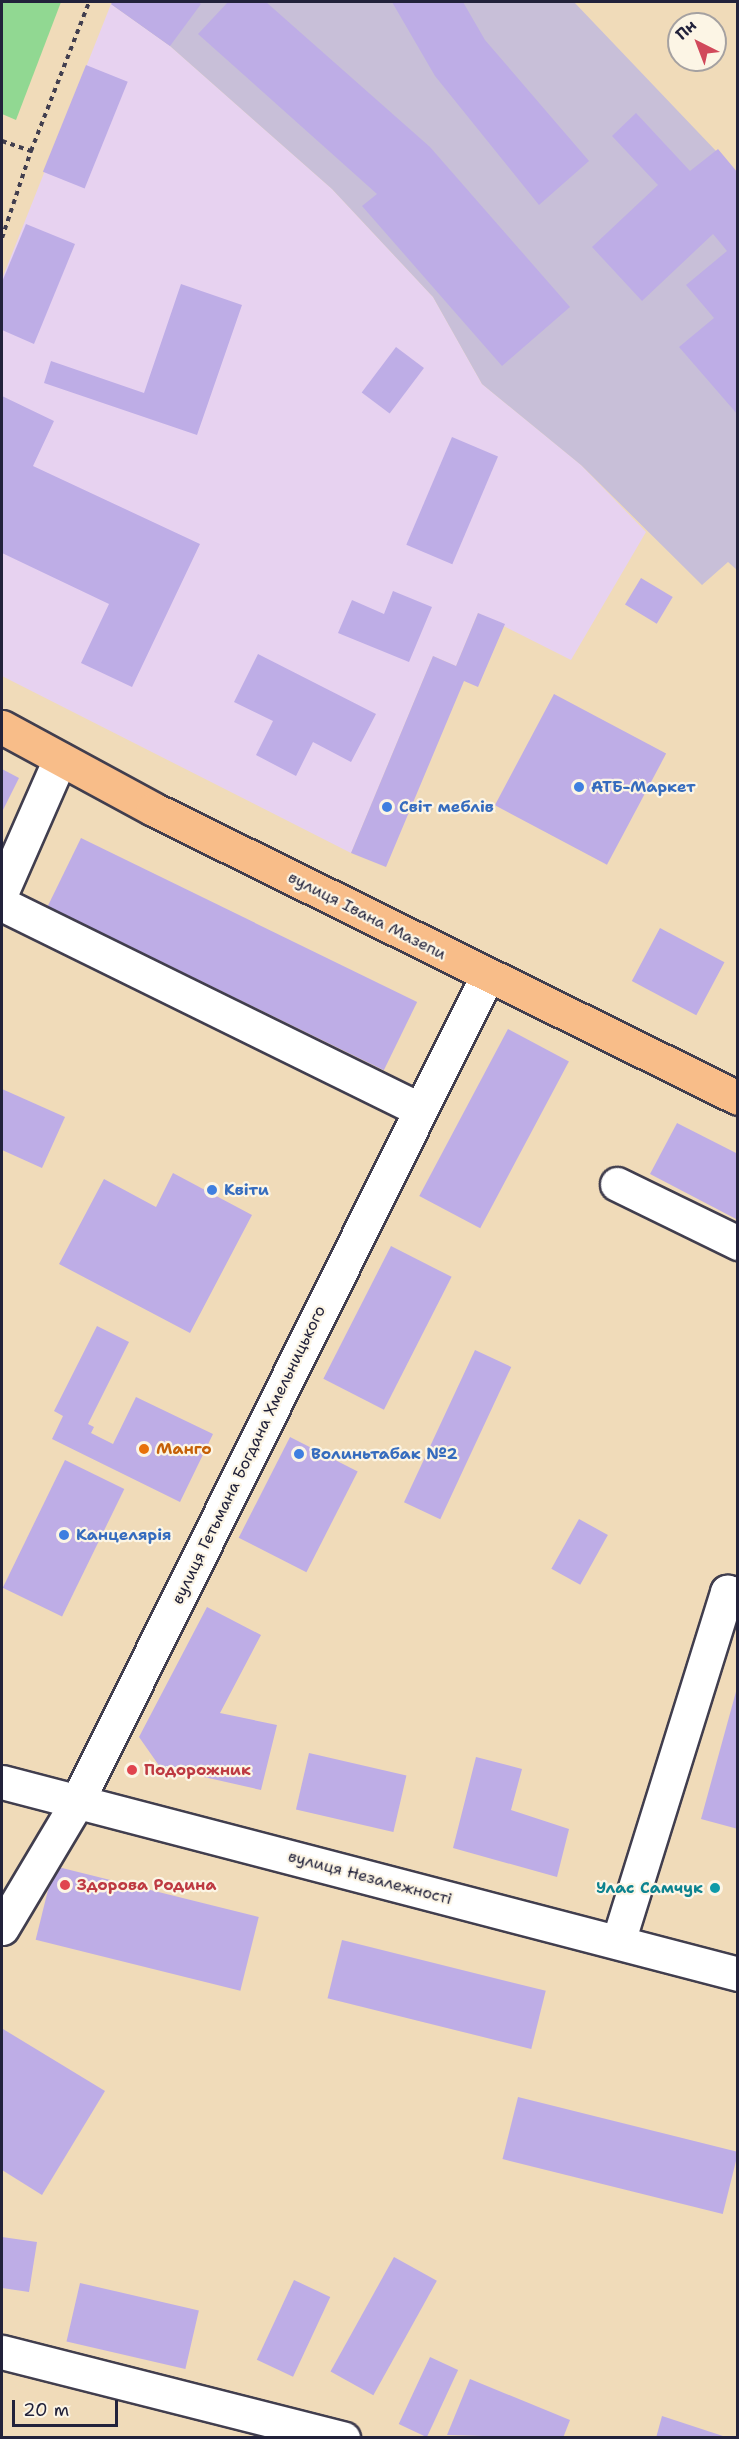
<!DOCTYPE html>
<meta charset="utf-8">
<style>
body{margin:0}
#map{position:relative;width:739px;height:2439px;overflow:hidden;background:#f0dbb9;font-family:"Shantell Sans",sans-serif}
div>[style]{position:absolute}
.built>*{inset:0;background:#e7d2f0}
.industrial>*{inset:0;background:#c8bfd8}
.green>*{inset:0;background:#91d892}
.building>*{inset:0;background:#beade6;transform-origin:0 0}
.path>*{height:4px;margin-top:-2px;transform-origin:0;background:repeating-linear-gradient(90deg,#413e4e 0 4.5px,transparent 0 9px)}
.roads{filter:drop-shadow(2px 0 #413e4e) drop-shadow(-2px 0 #413e4e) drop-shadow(0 2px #413e4e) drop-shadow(0 -2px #413e4e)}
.minor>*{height:33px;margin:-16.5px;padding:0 16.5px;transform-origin:16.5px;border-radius:16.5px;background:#fff}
.major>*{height:33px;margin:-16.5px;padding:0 16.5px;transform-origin:16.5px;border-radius:16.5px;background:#f8bd89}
.dots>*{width:16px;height:16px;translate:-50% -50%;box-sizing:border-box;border:3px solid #fcf5e5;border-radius:50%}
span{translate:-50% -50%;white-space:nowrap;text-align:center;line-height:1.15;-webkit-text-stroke:4.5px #fcf5e5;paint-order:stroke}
.shop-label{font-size:16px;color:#366cbe;font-weight:700}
.left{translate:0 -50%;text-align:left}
.street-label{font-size:16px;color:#22223b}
.food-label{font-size:16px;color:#c56008;font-weight:700}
.health-label{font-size:16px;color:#be3a42;font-weight:700}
.culture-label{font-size:16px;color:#0d838f;font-weight:700}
.right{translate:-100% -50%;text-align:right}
.frame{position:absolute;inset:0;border:3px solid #22223b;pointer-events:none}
.north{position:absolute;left:667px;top:12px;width:60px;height:60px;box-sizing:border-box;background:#fcf5e5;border:2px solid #a5a1a1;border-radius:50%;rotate:318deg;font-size:16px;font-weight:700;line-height:24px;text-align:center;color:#22223b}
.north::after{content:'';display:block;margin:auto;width:21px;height:27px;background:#d1495b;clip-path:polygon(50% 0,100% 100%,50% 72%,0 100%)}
.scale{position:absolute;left:12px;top:2400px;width:106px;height:27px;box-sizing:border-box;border:3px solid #22223b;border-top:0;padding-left:8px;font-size:18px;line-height:21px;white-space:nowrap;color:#22223b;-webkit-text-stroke:4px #fcf5e5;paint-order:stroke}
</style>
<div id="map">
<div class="built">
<div style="clip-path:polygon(111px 4px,170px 46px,332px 189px,433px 297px,482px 384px,581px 465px,646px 532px,571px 660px,478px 613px,456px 666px,433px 656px,351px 853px,2px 676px,2px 279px)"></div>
</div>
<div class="industrial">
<div style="clip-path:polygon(113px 2px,574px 2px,737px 173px,737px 570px,728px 562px,702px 585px,581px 465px,482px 384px,433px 297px,332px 189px,170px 46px,111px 4px)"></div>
</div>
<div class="green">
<div style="clip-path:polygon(2px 2px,61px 2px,16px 120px,2px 114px)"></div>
</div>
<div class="building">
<div style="clip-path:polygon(113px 2px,198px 2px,201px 4px,170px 46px,111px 4px)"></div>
<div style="clip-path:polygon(228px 2px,266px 2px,430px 147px,570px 307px,502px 366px,362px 206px,377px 194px,198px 34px)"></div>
<div style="clip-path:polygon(392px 2px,463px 2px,485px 40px,589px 161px,539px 205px,435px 76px)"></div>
<div style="left:86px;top:65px;width:45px;height:115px;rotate:22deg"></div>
<div style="clip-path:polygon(636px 113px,690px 171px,718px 149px,738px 173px,738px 415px,679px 347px,714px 318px,686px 285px,727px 251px,713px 234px,642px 301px,592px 247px,658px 185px,612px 136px)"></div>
<div style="clip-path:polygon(26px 224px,75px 244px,34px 344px,2px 330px,2px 282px)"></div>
<div style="clip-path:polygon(181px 284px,242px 305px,197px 435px,44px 383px,51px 361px,144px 393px)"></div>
<div style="left:396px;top:347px;width:35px;height:57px;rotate:37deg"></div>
<div style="clip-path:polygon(2px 396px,54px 421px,33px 466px,200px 544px,132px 687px,81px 663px,109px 604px,2px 553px)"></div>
<div style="left:452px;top:437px;width:50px;height:117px;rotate:23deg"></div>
<div style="left:641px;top:578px;width:37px;height:31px;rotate:31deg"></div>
<div style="clip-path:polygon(393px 591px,432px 607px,409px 662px,338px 633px,352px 600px,384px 614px)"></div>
<div style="clip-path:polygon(478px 613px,505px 624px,478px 687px,464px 681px,386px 867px,351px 853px,433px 656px,456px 666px)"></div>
<div style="clip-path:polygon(258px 654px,376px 714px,351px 762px,313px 742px,296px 776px,256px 755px,273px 721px,234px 702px)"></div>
<div style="left:554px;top:694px;width:127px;height:126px;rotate:28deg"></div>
<div style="clip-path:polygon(2px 769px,19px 778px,2px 812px)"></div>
<div style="left:81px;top:838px;width:374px;height:76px;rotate:26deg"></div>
<div style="left:660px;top:928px;width:73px;height:60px;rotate:28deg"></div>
<div style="left:508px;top:1029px;width:69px;height:189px;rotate:28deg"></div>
<div style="clip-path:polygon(2px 1089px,65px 1117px,42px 1168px,2px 1150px)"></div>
<div style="clip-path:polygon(677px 1123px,738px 1154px,738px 1220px,650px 1174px)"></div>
<div style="clip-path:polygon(173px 1173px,252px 1215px,190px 1333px,59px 1264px,104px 1179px,156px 1207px)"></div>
<div style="left:391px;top:1246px;width:68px;height:149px;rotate:27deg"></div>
<div style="clip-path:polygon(97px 1326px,129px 1342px,88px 1424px,94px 1427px,91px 1433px,113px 1444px,136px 1397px,213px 1434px,180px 1502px,52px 1439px,63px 1416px,54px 1411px)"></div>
<div style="left:475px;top:1350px;width:40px;height:168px;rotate:25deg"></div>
<div style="left:290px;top:1437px;width:76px;height:113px;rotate:27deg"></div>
<div style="left:65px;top:1460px;width:66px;height:142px;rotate:26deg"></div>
<div style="left:579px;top:1519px;width:33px;height:57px;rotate:29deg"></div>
<div style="clip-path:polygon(207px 1607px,261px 1635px,220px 1713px,277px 1725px,261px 1790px,160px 1767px,139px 1737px)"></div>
<div style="clip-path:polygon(737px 1688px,738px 1688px,738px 1829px,701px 1819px)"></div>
<div style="left:309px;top:1753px;width:100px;height:58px;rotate:13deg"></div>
<div style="clip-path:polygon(476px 1757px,522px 1769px,511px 1810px,569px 1829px,557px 1877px,453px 1848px)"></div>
<div style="left:54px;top:1866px;width:211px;height:76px;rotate:14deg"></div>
<div style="left:342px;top:1940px;width:210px;height:60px;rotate:14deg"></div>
<div style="clip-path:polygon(3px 2029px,105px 2091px,42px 2195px,2px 2170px)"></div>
<div style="left:518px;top:2097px;width:227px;height:64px;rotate:14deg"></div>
<div style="clip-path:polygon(2px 2237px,37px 2242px,29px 2292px,2px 2288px)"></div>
<div style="left:394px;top:2257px;width:49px;height:131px;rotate:29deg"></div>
<div style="left:294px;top:2280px;width:40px;height:88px;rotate:25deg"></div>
<div style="left:80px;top:2283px;width:122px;height:60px;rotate:13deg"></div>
<div style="left:430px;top:2357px;width:31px;height:74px;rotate:25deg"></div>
<div style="clip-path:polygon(470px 2379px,570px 2420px,563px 2438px,447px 2435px)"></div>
<div style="clip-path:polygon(662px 2416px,726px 2437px,726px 2438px,656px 2438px)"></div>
</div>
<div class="path">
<div style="left:2px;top:141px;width:31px;rotate:19deg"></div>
<div style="left:31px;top:151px;width:160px;rotate:-68.7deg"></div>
<div style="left:2px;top:238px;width:92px;rotate:-71.6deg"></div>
</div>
<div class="roads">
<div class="minor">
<div style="left:2px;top:891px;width:144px;rotate:-66.3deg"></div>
<div style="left:2px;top:904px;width:451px;rotate:26.2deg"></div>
<div style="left:617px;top:1184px;width:135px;rotate:26deg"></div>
<div style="left:2px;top:1782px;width:761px;rotate:14.62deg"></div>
<div style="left:2px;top:1928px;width:147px;rotate:-59.2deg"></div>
<div style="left:77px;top:1802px;width:922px;rotate:-63.6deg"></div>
<div style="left:618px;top:1942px;width:367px;rotate:-72.7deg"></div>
<div style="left:727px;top:1592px;width:11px;rotate:10deg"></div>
<div style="left:2px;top:2352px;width:352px;rotate:14.2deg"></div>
</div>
<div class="major">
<div style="left:2px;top:727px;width:172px;rotate:28.5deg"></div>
<div style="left:153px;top:809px;width:652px;rotate:26.29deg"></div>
</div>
</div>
<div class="dots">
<div style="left:579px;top:787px;background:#3f7fe0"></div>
<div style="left:387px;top:807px;background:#3f7fe0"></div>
<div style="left:212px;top:1190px;background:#3f7fe0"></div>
<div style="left:144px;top:1449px;background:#e8710a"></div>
<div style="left:299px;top:1454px;background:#3f7fe0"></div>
<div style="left:64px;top:1535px;background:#3f7fe0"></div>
<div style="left:132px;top:1770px;background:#e0444e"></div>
<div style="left:65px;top:1885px;background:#e0444e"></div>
<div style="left:715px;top:1888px;background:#0f9aa8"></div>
</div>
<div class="shop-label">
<span class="left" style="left:591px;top:787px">АТБ-Маркет</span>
<span class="left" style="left:399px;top:807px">Світ меблів</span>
<span class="left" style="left:224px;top:1190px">Квіти</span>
<span class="left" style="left:311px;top:1454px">Волиньтабак №2</span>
<span class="left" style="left:76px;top:1535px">Канцелярiя</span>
</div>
<div class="street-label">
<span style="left:367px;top:916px;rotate:27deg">вулиця Івана Мазепи</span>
<span style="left:249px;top:1455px;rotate:-64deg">вулиця Гетьмана Богдана Хмельницького</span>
<span style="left:370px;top:1878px;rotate:15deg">вулиця Незалежності</span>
</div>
<div class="food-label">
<span class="left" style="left:156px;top:1449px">Манго</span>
</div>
<div class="health-label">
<span class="left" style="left:144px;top:1770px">Подорожник</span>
<span class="left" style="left:77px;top:1885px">Здорова Родина</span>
</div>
<div class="culture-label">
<span class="right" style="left:703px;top:1888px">Улас Самчук</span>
</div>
<div class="frame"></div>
<div class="north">Пн</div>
<div class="scale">20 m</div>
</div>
